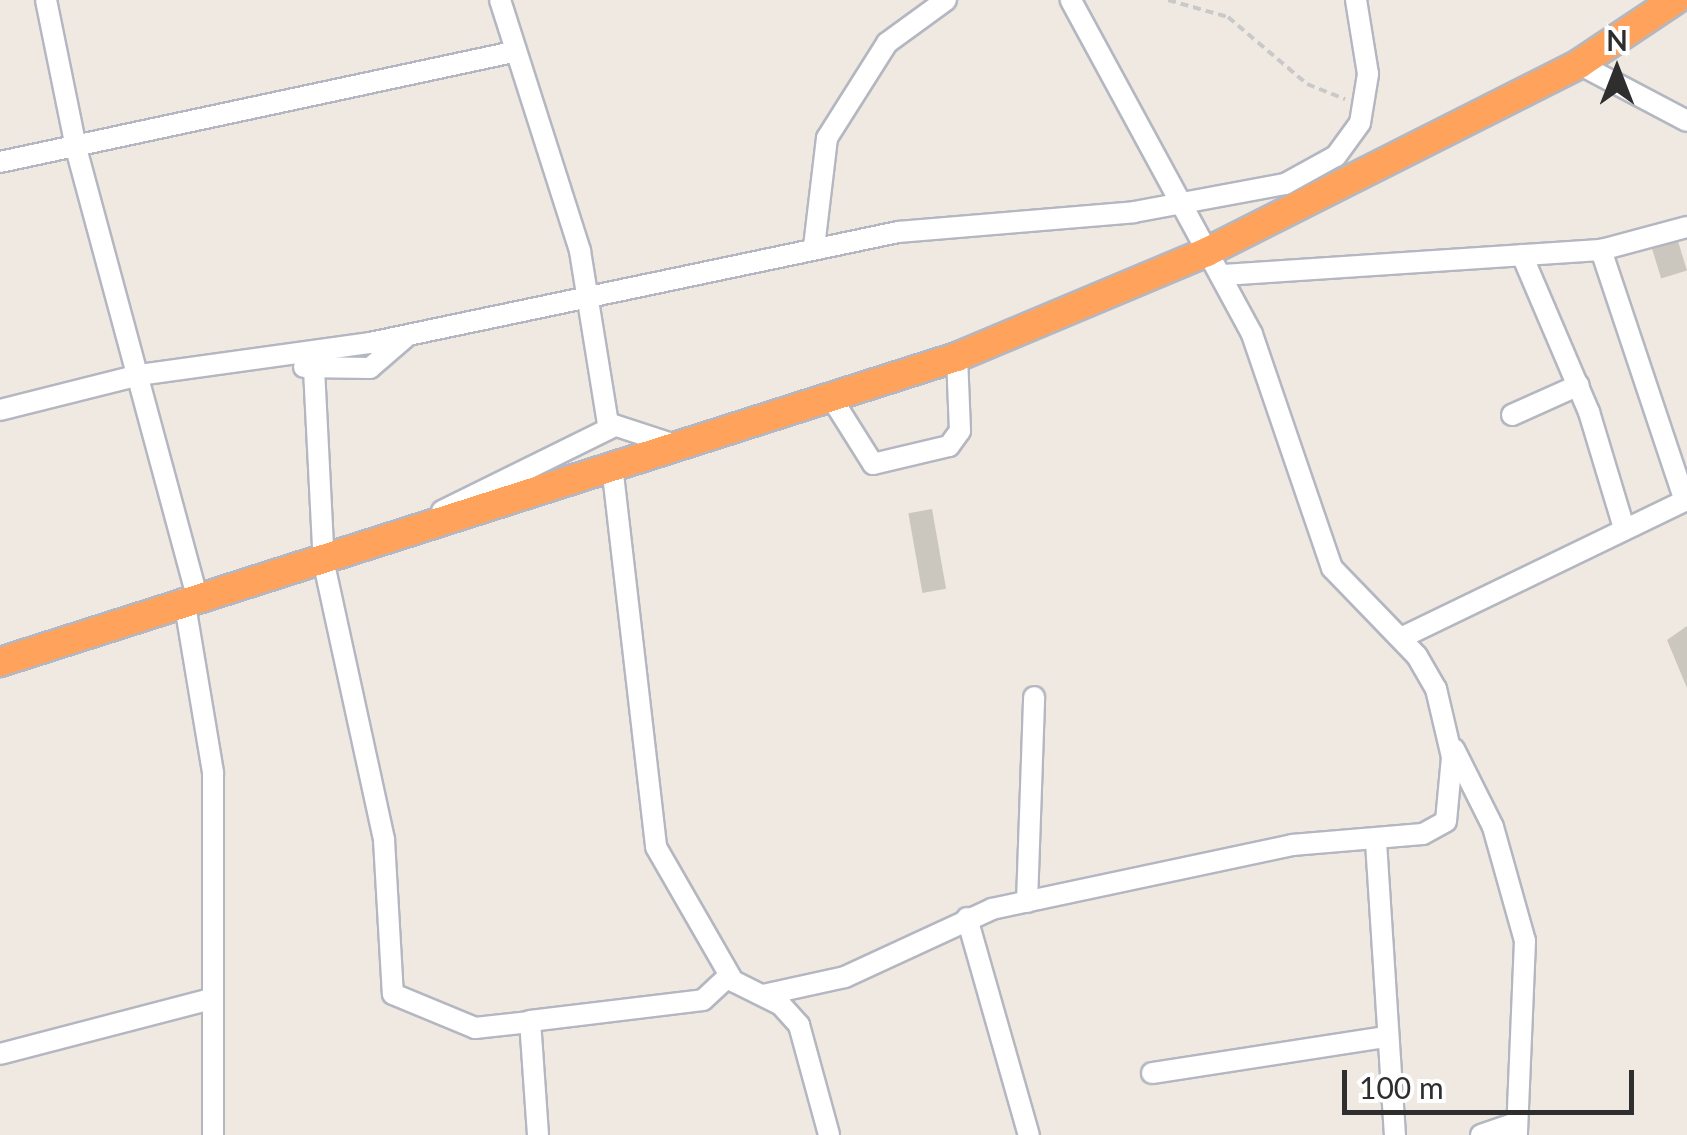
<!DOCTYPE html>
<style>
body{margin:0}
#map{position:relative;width:1687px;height:1135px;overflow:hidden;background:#efe9e1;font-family:Lato,sans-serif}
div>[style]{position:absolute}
.building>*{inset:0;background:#cbc7bf;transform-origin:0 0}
.path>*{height:4px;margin-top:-2px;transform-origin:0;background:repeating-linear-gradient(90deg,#c9c9c9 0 8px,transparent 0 13px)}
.roads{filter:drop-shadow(2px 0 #b4b7c1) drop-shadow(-2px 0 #b4b7c1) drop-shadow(0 2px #b4b7c1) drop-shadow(0 -2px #b4b7c1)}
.minor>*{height:20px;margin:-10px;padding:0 10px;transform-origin:10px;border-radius:10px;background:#fff}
.highway>*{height:28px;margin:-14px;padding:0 14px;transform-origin:14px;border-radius:14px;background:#ffa35c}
span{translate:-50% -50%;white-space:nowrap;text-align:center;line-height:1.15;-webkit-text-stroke:8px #fff;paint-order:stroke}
.north{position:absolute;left:1567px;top:20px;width:100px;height:100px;-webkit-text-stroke:8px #fff;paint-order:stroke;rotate:0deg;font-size:28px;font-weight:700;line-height:40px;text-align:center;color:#2e2e2e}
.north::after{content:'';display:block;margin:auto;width:35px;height:45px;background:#2e2e2e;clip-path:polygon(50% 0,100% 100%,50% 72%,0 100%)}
.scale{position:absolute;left:1342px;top:1070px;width:292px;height:45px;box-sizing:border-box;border:5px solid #2e2e2e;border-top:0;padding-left:12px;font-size:30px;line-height:35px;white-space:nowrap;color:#2e2e2e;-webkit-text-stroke:8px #fff;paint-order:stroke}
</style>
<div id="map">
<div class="building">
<div style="left:1677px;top:238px;width:34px;height:27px;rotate:73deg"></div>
<div style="left:932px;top:509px;width:81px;height:24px;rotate:80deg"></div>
<div style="clip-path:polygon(1687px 626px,1687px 688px,1667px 640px)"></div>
</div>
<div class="path">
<div style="left:1168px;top:0;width:62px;rotate:15.8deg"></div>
<div style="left:1228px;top:17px;width:104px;rotate:40.3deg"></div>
<div style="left:1307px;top:84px;width:41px;rotate:21.5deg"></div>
</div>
<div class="roads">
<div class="minor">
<div style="left:46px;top:0;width:151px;rotate:78.5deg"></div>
<div style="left:76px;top:148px;width:463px;rotate:74.9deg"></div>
<div style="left:500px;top:0;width:263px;rotate:72.3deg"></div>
<div style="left:580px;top:251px;width:174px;rotate:80.8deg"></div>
<div style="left:608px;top:423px;width:71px;rotate:18.2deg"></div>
<div style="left:1579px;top:64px;width:122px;rotate:27.8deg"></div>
<div style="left:0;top:162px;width:525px;rotate:-12.1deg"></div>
<div style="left:814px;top:247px;width:110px;rotate:-83.2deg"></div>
<div style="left:827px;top:138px;width:112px;rotate:-57.7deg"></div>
<div style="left:887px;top:43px;width:73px;rotate:-36.1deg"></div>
<div style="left:1522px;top:255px;width:171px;rotate:66.9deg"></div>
<div style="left:1589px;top:412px;width:121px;rotate:73.2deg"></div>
<div style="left:1222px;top:275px;width:380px;rotate:-3.8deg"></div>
<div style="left:1601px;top:250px;width:89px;rotate:-15deg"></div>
<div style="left:304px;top:367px;width:66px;rotate:0.9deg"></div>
<div style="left:370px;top:368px;width:49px;rotate:-40.9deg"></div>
<div style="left:314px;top:369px;width:195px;rotate:87.1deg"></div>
<div style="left:324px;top:564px;width:282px;rotate:77.7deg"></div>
<div style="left:384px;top:840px;width:154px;rotate:86.7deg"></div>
<div style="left:393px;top:994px;width:89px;rotate:22.5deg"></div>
<div style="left:475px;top:1028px;width:55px;rotate:-6.2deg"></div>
<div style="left:834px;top:402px;width:73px;rotate:57.8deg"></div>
<div style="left:873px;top:464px;width:78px;rotate:-13.3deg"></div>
<div style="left:949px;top:446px;width:19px;rotate:-54deg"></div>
<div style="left:960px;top:431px;width:74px;rotate:-92.3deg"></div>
<div style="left:0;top:410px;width:143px;rotate:-14.1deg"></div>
<div style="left:139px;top:375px;width:233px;rotate:-7.9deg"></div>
<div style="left:370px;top:343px;width:540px;rotate:-11.87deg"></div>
<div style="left:898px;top:232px;width:237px;rotate:-4.8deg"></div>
<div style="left:1134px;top:212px;width:154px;rotate:-10.5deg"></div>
<div style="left:1285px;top:184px;width:58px;rotate:-28.8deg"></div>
<div style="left:1336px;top:156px;width:41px;rotate:-54deg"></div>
<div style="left:1360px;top:123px;width:50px;rotate:-80.7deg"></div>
<div style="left:1368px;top:74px;width:75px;rotate:-99.2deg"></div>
<div style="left:1512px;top:415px;width:73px;rotate:-24.1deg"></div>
<div style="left:613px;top:474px;width:375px;rotate:83.4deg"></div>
<div style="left:656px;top:847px;width:155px;rotate:60.1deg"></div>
<div style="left:733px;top:981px;width:54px;rotate:26.6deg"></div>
<div style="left:781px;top:1005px;width:27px;rotate:48deg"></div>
<div style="left:799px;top:1025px;width:114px;rotate:74.7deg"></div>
<div style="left:442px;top:511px;width:188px;rotate:-26.2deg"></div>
<div style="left:184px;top:599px;width:176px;rotate:80.5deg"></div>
<div style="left:213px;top:773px;width:362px;rotate:90deg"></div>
<div style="left:1401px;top:638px;width:315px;rotate:-25.8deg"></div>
<div style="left:1685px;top:501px;width:265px;rotate:-108.5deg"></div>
<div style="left:1454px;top:749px;width:87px;rotate:63.4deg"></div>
<div style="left:1493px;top:827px;width:118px;rotate:74.3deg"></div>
<div style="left:1525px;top:941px;width:194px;rotate:92.4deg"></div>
<div style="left:1376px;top:842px;width:294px;rotate:86.3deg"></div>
<div style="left:1027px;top:902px;width:205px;rotate:-88deg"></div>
<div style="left:967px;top:918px;width:226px;rotate:74.1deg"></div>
<div style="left:763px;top:995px;width:84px;rotate:-12.4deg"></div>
<div style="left:845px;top:977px;width:162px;rotate:-24.8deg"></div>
<div style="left:992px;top:909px;width:307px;rotate:-12deg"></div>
<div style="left:1292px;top:845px;width:131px;rotate:-4.8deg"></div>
<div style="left:1423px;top:834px;width:26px;rotate:-29deg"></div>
<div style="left:1446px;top:821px;width:64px;rotate:-84.6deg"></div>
<div style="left:1452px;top:757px;width:70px;rotate:-103.2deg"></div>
<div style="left:1436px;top:689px;width:38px;rotate:-120deg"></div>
<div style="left:1417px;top:656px;width:122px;rotate:-134deg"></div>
<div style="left:1332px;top:568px;width:247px;rotate:-108.9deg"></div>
<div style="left:1252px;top:334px;width:380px;rotate:-118.5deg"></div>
<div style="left:0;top:1054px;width:214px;rotate:-14.6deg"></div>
<div style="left:1152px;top:1073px;width:235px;rotate:-8.8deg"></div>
<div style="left:538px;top:1135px;width:114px;rotate:-94deg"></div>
<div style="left:530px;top:1021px;width:174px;rotate:-6.9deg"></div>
<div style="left:703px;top:1000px;width:35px;rotate:-43deg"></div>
<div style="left:1481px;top:1135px;width:36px;rotate:-19deg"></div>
</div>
<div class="highway">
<div style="left:0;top:662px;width:1004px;rotate:-17.68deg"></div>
<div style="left:957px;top:357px;width:271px;rotate:-22.8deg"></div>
<div style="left:1207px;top:252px;width:417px;rotate:-26.8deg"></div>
<div style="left:1579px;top:64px;width:115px;rotate:-33.7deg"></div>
</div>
</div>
<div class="north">N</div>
<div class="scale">100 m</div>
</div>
